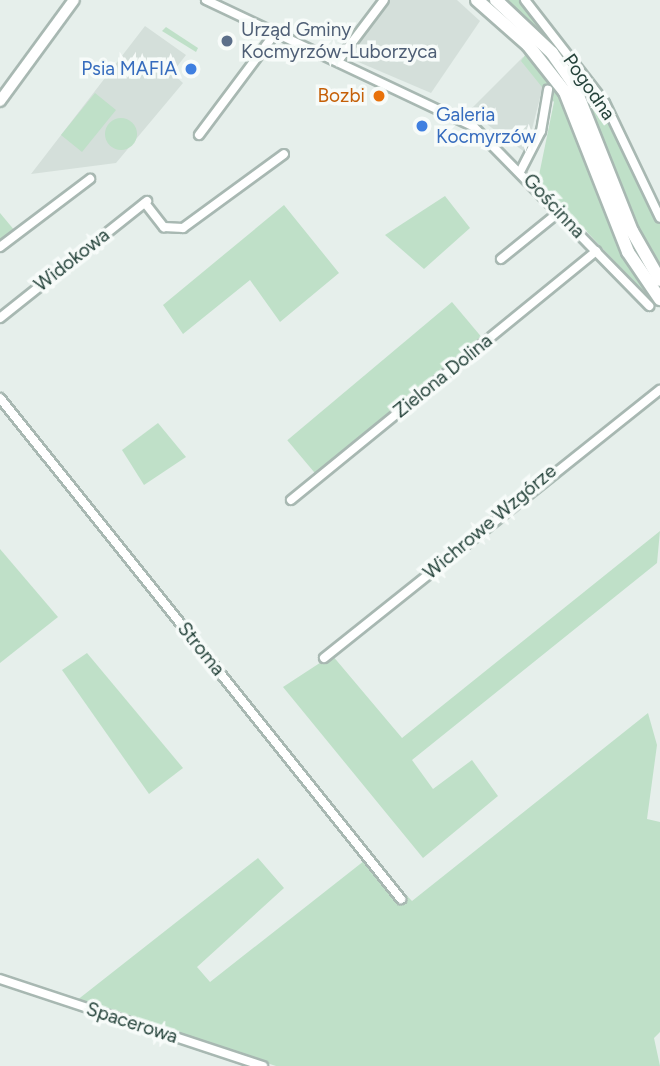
<!DOCTYPE html>
<meta charset="utf-8">
<style>
body{margin:0}
#map{position:relative;width:660px;height:1066px;overflow:hidden;background:#e6efeb;font-family:Figtree,sans-serif}
div>[style]{position:absolute}
.built>*{inset:0;background:#d4dfda}
.green>*{inset:0;background:#bfe0c8;transform-origin:0 0}
.round{border-radius:50%}
.roads{filter:drop-shadow(2px 0 #a8b8b2) drop-shadow(-2px 0 #a8b8b2) drop-shadow(0 2px #a8b8b2) drop-shadow(0 -2px #a8b8b2)}
.minor>*{height:8px;margin:-4px;padding:0 4px;transform-origin:4px;border-radius:4px;background:#fff}
.tertiary>*{height:10px;margin:-5px;padding:0 5px;transform-origin:5px;border-radius:5px;background:#fff}
.secondary>*{height:12px;margin:-6px;padding:0 6px;transform-origin:6px;border-radius:6px;background:#fff}
.dots>*{width:19px;height:19px;translate:-50% -50%;box-sizing:border-box;border:4px solid #f7fbf9;border-radius:50%}
span{translate:-50% -50%;white-space:nowrap;text-align:center;line-height:1.15;-webkit-text-stroke:7px #f7fbf9;paint-order:stroke}
.service-label{font-size:19px;color:#4e5e75}
.left{translate:0 -50%;text-align:left}
.shop-label{font-size:19px;color:#366cbe}
.right{translate:-100% -50%;text-align:right}
.street-label{font-size:19px;color:#24423a}
.food-label{font-size:19px;color:#c56008}
</style>
<div id="map">
<div class="built">
<div style="clip-path:polygon(390px 0,457px 0,480px 21px,431px 93px,349px 58px)"></div>
<div style="clip-path:polygon(145px 26px,186px 55px,172px 73px,183px 83px,116px 163px,31px 174px)"></div>
<div style="clip-path:polygon(523px 57px,544px 82px,526px 153px,469px 111px)"></div>
</div>
<div class="green">
<div style="clip-path:polygon(506px 0,522px 0,604px 105px,660px 221px,660px 271px,641px 239px,582px 86px,552px 42px)"></div>
<div style="clip-path:polygon(166px 27px,198px 48px,196px 52px,162px 31px)"></div>
<div style="clip-path:polygon(527px 52px,562px 100px,620px 251px,654px 303px,538px 180px,554px 102px,521px 61px)"></div>
<div style="left:95px;top:93px;width:27px;height:54px;rotate:39deg"></div>
<div class="round" style="left:105px;top:118px;width:32px;height:32px"></div>
<div style="clip-path:polygon(445px 196px,470px 228px,424px 269px,385px 235px)"></div>
<div style="clip-path:polygon(284px 205px,339px 273px,280px 322px,250px 280px,183px 334px,163px 305px)"></div>
<div style="clip-path:polygon(0 213px,15px 231px,0 243px)"></div>
<div style="left:452px;top:302px;width:52px;height:215px;rotate:50deg"></div>
<div style="clip-path:polygon(158px 423px,186px 457px,144px 485px,122px 450px)"></div>
<div style="clip-path:polygon(660px 531px,657px 563px,412px 760px,433px 789px,472px 760px,498px 796px,423px 858px,283px 687px,332px 655px,402px 738px)"></div>
<div style="clip-path:polygon(0 549px,58px 617px,0 663px)"></div>
<div style="clip-path:polygon(87px 653px,183px 768px,149px 794px,62px 670px)"></div>
<div style="clip-path:polygon(648px 713px,657px 745px,647px 819px,660px 822px,660px 1032px,654px 1038px,660px 1066px,276px 1066px,76px 1001px,258px 858px,284px 888px,197px 967px,210px 982px,369px 857px,412px 901px)"></div>
</div>
<div class="roads">
<div class="minor">
<div style="left:206px;top:0;width:295px;rotate:25.3deg"></div>
<div style="left:473px;top:126px;width:252px;rotate:45.6deg"></div>
<div style="left:525px;top:0;width:130px;rotate:52.2deg"></div>
<div style="left:605px;top:103px;width:127px;rotate:64.4deg"></div>
<div style="left:338px;top:61px;width:76px;rotate:-53deg"></div>
<div style="left:199px;top:135px;width:129px;rotate:-53.2deg"></div>
<div style="left:521px;top:170px;width:44px;rotate:-62.9deg"></div>
<div style="left:541px;top:131px;width:42px;rotate:-80.3deg"></div>
<div style="left:145px;top:203px;width:31px;rotate:52deg"></div>
<div style="left:164px;top:227px;width:19px;rotate:3deg"></div>
<div style="left:183px;top:228px;width:125px;rotate:-36.2deg"></div>
<div style="left:0;top:247px;width:113px;rotate:-37.1deg"></div>
<div style="left:501px;top:259px;width:75px;rotate:-39deg"></div>
<div style="left:0;top:318px;width:188px;rotate:-38.5deg"></div>
<div style="left:0;top:398px;width:642px;rotate:51.33deg"></div>
<div style="left:291px;top:500px;width:394px;rotate:-39.2deg"></div>
<div style="left:324px;top:658px;width:430px;rotate:-38.6deg"></div>
<div style="left:0;top:979px;width:277px;rotate:18.3deg"></div>
</div>
<div class="tertiary">
<div style="left:0;top:101px;width:125px;rotate:-53.8deg"></div>
</div>
<div class="secondary">
<div style="left:477px;top:0;width:68px;rotate:41.4deg"></div>
<div style="left:528px;top:45px;width:60px;rotate:51.8deg"></div>
<div style="left:565px;top:92px;width:172px;rotate:68.5deg"></div>
<div style="left:628px;top:252px;width:57px;rotate:55.8deg"></div>
<div style="left:496px;top:0;width:77px;rotate:43.4deg"></div>
<div style="left:552px;top:53px;width:37px;rotate:55deg"></div>
<div style="left:573px;top:83px;width:159px;rotate:68.3deg"></div>
<div style="left:632px;top:231px;width:56px;rotate:60.3deg"></div>
</div>
</div>
<div class="dots">
<div style="left:227px;top:41px;background:#5c6f8a"></div>
<div style="left:191px;top:69px;background:#3f7fe0"></div>
<div style="left:379px;top:96px;background:#e8710a"></div>
<div style="left:422px;top:126px;background:#3f7fe0"></div>
</div>
<div class="service-label">
<span class="left" style="left:241px;top:41px">Urząd Gminy<br>Kocmyrzów-Luborzyca</span>
</div>
<div class="shop-label">
<span class="right" style="left:177px;top:69px">Psia MAFIA</span>
<span class="left" style="left:436px;top:126px">Galeria<br>Kocmyrzów</span>
</div>
<div class="street-label">
<span style="left:589px;top:87px;rotate:55deg">Pogodna</span>
<span style="left:554px;top:206px;rotate:47deg">Gościnna</span>
<span style="left:72px;top:260px;rotate:-38deg">Widokowa</span>
<span style="left:443px;top:376px;rotate:-39deg">Zielona Dolina</span>
<span style="left:490px;top:522px;rotate:-40deg">Wichrowe Wzgórze</span>
<span style="left:201px;top:649px;rotate:51deg">Stroma</span>
<span style="left:132px;top:1023px;rotate:18deg">Spacerowa</span>
</div>
<div class="food-label">
<span class="right" style="left:365px;top:96px">Bozbi</span>
</div>
</div>
